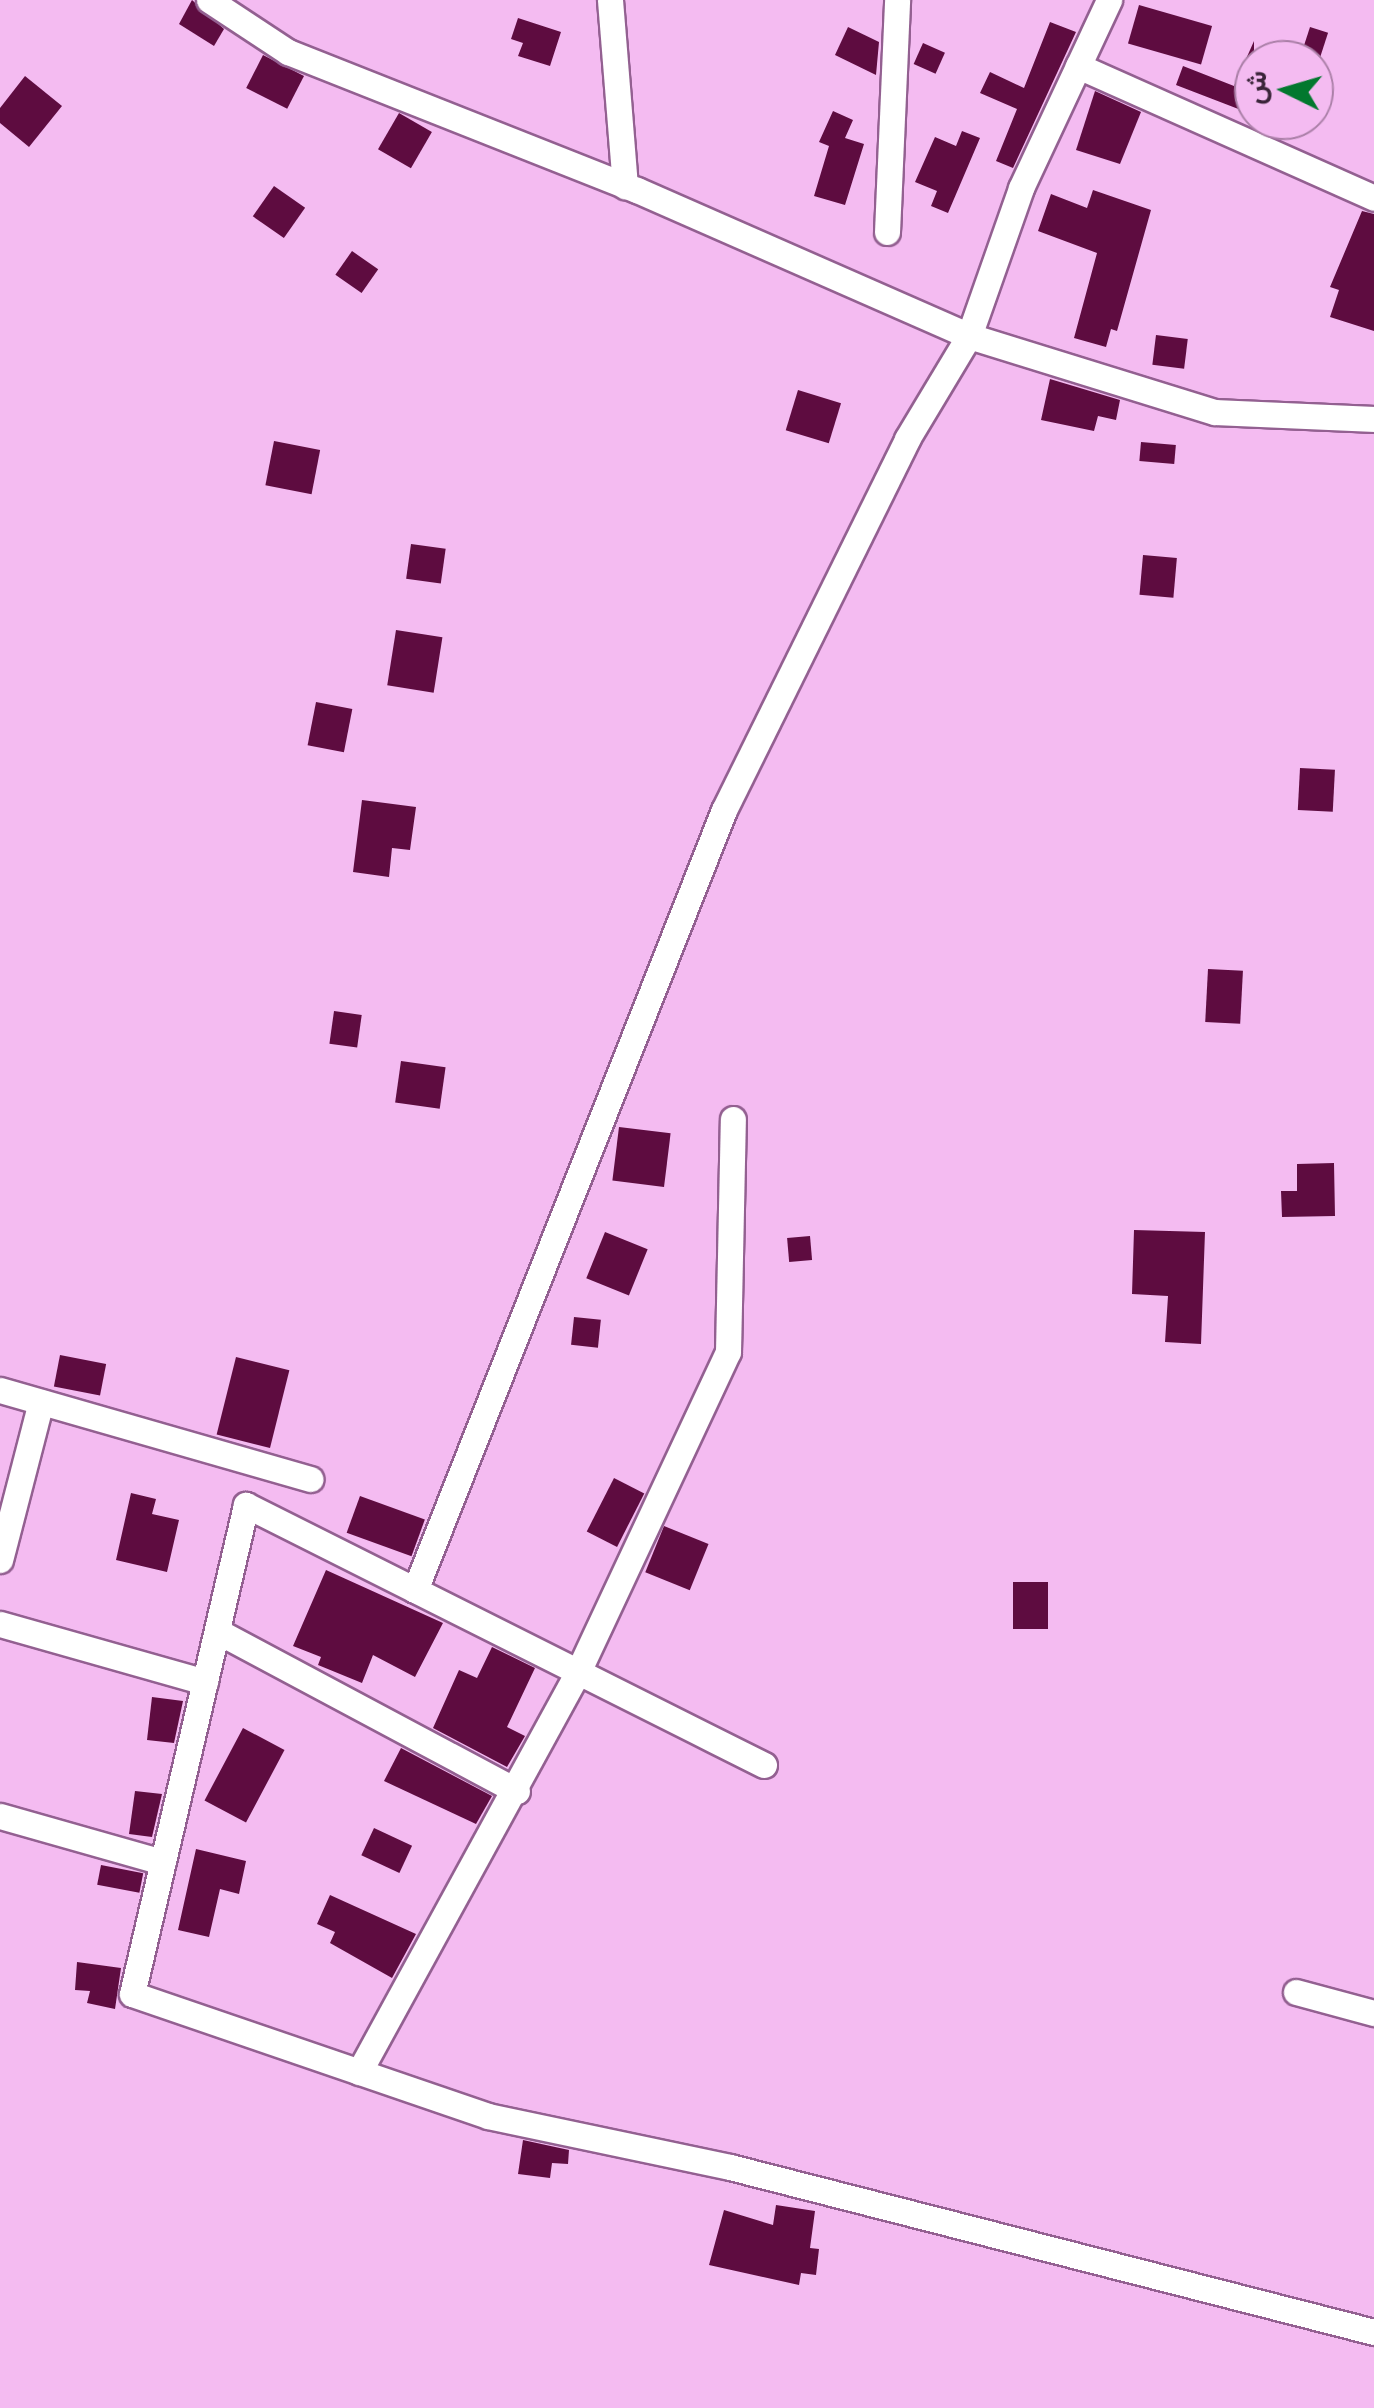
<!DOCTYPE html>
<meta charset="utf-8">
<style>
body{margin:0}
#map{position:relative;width:1374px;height:2408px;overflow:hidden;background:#f4bbf1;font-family:"Nunito Sans",Vazirmatn,sans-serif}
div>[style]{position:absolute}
.building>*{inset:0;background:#5e0c40;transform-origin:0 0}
.roads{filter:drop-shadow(2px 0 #936091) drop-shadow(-2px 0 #936091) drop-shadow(0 2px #936091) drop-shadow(0 -2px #936091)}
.minor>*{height:25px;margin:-12.5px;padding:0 12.5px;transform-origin:12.5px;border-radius:12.5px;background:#fff}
span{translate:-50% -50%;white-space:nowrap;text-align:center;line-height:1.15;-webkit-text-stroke:10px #f4bbf1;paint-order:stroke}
.north{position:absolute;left:1234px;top:40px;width:100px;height:100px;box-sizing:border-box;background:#f4bbf1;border:2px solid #aa7fa7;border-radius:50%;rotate:275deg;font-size:28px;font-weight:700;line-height:40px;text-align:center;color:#3a2439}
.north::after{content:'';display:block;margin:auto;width:35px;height:45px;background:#02782e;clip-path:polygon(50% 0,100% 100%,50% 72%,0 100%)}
</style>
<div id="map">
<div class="building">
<div style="clip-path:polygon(192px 0,224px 29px,214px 46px,179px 24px)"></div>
<div style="left:1139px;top:5px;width:76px;height:40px;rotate:16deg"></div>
<div style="clip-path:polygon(518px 18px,561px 32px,550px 66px,518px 56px,523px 43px,511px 39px)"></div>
<div style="clip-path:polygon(1050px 22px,1076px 32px,1013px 168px,996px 161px,1017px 109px,980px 93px,990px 72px,1024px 88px)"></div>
<div style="clip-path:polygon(848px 27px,879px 42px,876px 75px,835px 55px)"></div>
<div style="left:1310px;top:27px;width:19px;height:33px;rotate:18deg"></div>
<div style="clip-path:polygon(1254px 41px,1254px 115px,1176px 85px,1183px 66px,1234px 86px)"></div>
<div style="left:923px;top:43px;width:24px;height:23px;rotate:24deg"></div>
<div style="left:263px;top:55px;width:46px;height:37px;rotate:27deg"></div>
<div style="clip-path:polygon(25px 76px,62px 106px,29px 147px,0 123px,0 108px)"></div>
<div style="clip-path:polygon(1095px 91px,1141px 112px,1120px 164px,1076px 150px)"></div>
<div style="clip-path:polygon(833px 111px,853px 120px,845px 138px,864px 144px,845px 205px,814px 196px,829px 146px,819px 142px)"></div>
<div style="left:399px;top:113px;width:38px;height:42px;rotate:30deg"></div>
<div style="clip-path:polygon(962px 131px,980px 138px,948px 213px,931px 206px,937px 191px,915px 182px,935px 137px,956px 146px)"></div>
<div style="left:274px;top:186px;width:38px;height:37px;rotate:35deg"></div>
<div style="clip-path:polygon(1093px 190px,1151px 210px,1117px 331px,1111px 329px,1106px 347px,1074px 338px,1097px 253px,1038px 231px,1051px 194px,1087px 208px)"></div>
<div style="clip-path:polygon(1362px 211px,1374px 214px,1374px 331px,1330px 317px,1339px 290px,1330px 287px)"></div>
<div style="left:352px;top:251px;width:32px;height:29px;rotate:35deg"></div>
<div style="left:1156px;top:335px;width:32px;height:30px;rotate:7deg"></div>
<div style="clip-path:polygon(1050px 379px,1120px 400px,1116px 420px,1098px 416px,1094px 431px,1041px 420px)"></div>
<div style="left:798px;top:390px;width:45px;height:42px;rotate:17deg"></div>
<div style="left:274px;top:441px;width:47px;height:45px;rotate:11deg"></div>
<div style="left:1141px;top:442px;width:35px;height:19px;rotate:5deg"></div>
<div style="left:411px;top:544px;width:35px;height:35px;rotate:8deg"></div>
<div style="left:1143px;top:555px;width:34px;height:40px;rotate:5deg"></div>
<div style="left:396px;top:630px;width:47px;height:56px;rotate:9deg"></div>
<div style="left:316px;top:702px;width:37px;height:44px;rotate:11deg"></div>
<div style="left:1300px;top:768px;width:35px;height:42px;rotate:3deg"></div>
<div style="clip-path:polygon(362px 800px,416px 807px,410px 850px,392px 848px,389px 877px,353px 872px)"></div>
<div style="left:1208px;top:969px;width:35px;height:53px;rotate:3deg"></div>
<div style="left:334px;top:1011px;width:28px;height:33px;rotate:8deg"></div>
<div style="left:401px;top:1061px;width:45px;height:42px;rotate:8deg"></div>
<div style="left:619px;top:1127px;width:52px;height:54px;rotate:7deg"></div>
<div style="clip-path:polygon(1334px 1163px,1335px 1216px,1282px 1217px,1281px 1191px,1297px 1191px,1297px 1164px)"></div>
<div style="clip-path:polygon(1134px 1230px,1205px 1232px,1201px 1344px,1165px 1342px,1168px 1296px,1132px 1294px)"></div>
<div style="left:605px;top:1232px;width:46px;height:50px;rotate:22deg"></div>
<div style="left:810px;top:1236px;width:24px;height:23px;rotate:85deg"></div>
<div style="left:574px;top:1317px;width:27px;height:28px;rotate:6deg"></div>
<div style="left:60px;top:1355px;width:47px;height:32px;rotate:11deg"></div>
<div style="left:236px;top:1357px;width:55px;height:80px;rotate:14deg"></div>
<div style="left:614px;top:1478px;width:34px;height:60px;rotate:27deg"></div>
<div style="clip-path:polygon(131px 1493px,156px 1499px,152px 1514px,179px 1520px,167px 1572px,116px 1560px)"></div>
<div style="left:360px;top:1496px;width:69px;height:39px;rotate:20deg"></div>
<div style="left:664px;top:1526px;width:48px;height:50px;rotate:22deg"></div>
<div style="clip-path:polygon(326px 1570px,443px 1623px,415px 1677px,373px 1655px,362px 1683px,318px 1665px,321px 1657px,293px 1646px)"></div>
<div style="left:1013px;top:1582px;width:35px;height:47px"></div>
<div style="clip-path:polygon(492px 1647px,535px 1668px,507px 1727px,525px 1736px,507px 1767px,433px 1728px,459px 1670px,477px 1678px)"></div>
<div style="clip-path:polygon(152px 1697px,183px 1701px,174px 1743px,147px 1740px)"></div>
<div style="left:243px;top:1728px;width:47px;height:82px;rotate:28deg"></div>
<div style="clip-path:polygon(401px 1748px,492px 1796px,476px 1824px,384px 1781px)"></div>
<div style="clip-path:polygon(135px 1791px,162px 1794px,152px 1837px,129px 1834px)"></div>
<div style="left:374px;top:1828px;width:42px;height:30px;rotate:25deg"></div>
<div style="clip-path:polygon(196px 1849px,246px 1861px,239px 1894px,220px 1889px,209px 1937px,178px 1930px)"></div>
<div style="left:101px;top:1865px;width:43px;height:20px;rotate:11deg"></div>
<div style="clip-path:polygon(330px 1895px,416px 1934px,392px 1978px,330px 1943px,335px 1932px,317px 1924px)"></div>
<div style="clip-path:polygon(77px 1962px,121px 1968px,115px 2009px,87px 2003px,90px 1991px,75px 1990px)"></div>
<div style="clip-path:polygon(523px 2140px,569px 2150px,568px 2164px,552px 2163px,550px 2178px,518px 2174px)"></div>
<div style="clip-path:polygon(776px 2205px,815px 2211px,810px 2248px,819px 2249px,816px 2275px,801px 2273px,799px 2285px,709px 2265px,724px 2210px,773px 2225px)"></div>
</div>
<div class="roads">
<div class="minor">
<div style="left:209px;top:0;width:95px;rotate:33.4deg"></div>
<div style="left:288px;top:52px;width:375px;rotate:21.6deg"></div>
<div style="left:637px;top:190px;width:363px;rotate:23.7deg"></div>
<div style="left:969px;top:336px;width:257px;rotate:17.2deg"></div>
<div style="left:1215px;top:412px;width:159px;rotate:2.5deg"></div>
<div style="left:610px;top:0;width:187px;rotate:85.4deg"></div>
<div style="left:1078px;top:66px;width:324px;rotate:24deg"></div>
<div style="left:887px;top:232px;width:232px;rotate:-87.5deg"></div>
<div style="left:0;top:1390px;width:323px;rotate:16deg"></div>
<div style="left:0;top:1560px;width:163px;rotate:-75.5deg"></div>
<div style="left:415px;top:1590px;width:839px;rotate:-68.39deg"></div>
<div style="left:724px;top:810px;width:414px;rotate:-63.7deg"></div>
<div style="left:907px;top:439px;width:120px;rotate:-59deg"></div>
<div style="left:969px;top:336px;width:157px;rotate:-70.6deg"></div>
<div style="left:1021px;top:188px;width:208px;rotate:-64.9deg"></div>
<div style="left:0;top:1624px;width:213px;rotate:15.8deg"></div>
<div style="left:217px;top:1631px;width:340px;rotate:28.1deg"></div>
<div style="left:764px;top:1765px;width:580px;rotate:-153.35deg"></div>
<div style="left:246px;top:1505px;width:502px;rotate:103.12deg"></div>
<div style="left:132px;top:1994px;width:376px;rotate:18.9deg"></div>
<div style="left:488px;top:2116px;width:247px;rotate:11.9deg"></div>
<div style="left:730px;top:2167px;width:665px;rotate:14.37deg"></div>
<div style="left:0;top:1816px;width:169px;rotate:15.8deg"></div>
<div style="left:1296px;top:1992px;width:81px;rotate:15.1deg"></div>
<div style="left:359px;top:2072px;width:456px;rotate:-61.3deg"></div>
<div style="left:578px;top:1672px;width:353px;rotate:-64.9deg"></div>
<div style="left:728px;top:1352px;width:233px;rotate:-88.8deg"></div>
</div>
</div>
<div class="north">ش</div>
</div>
